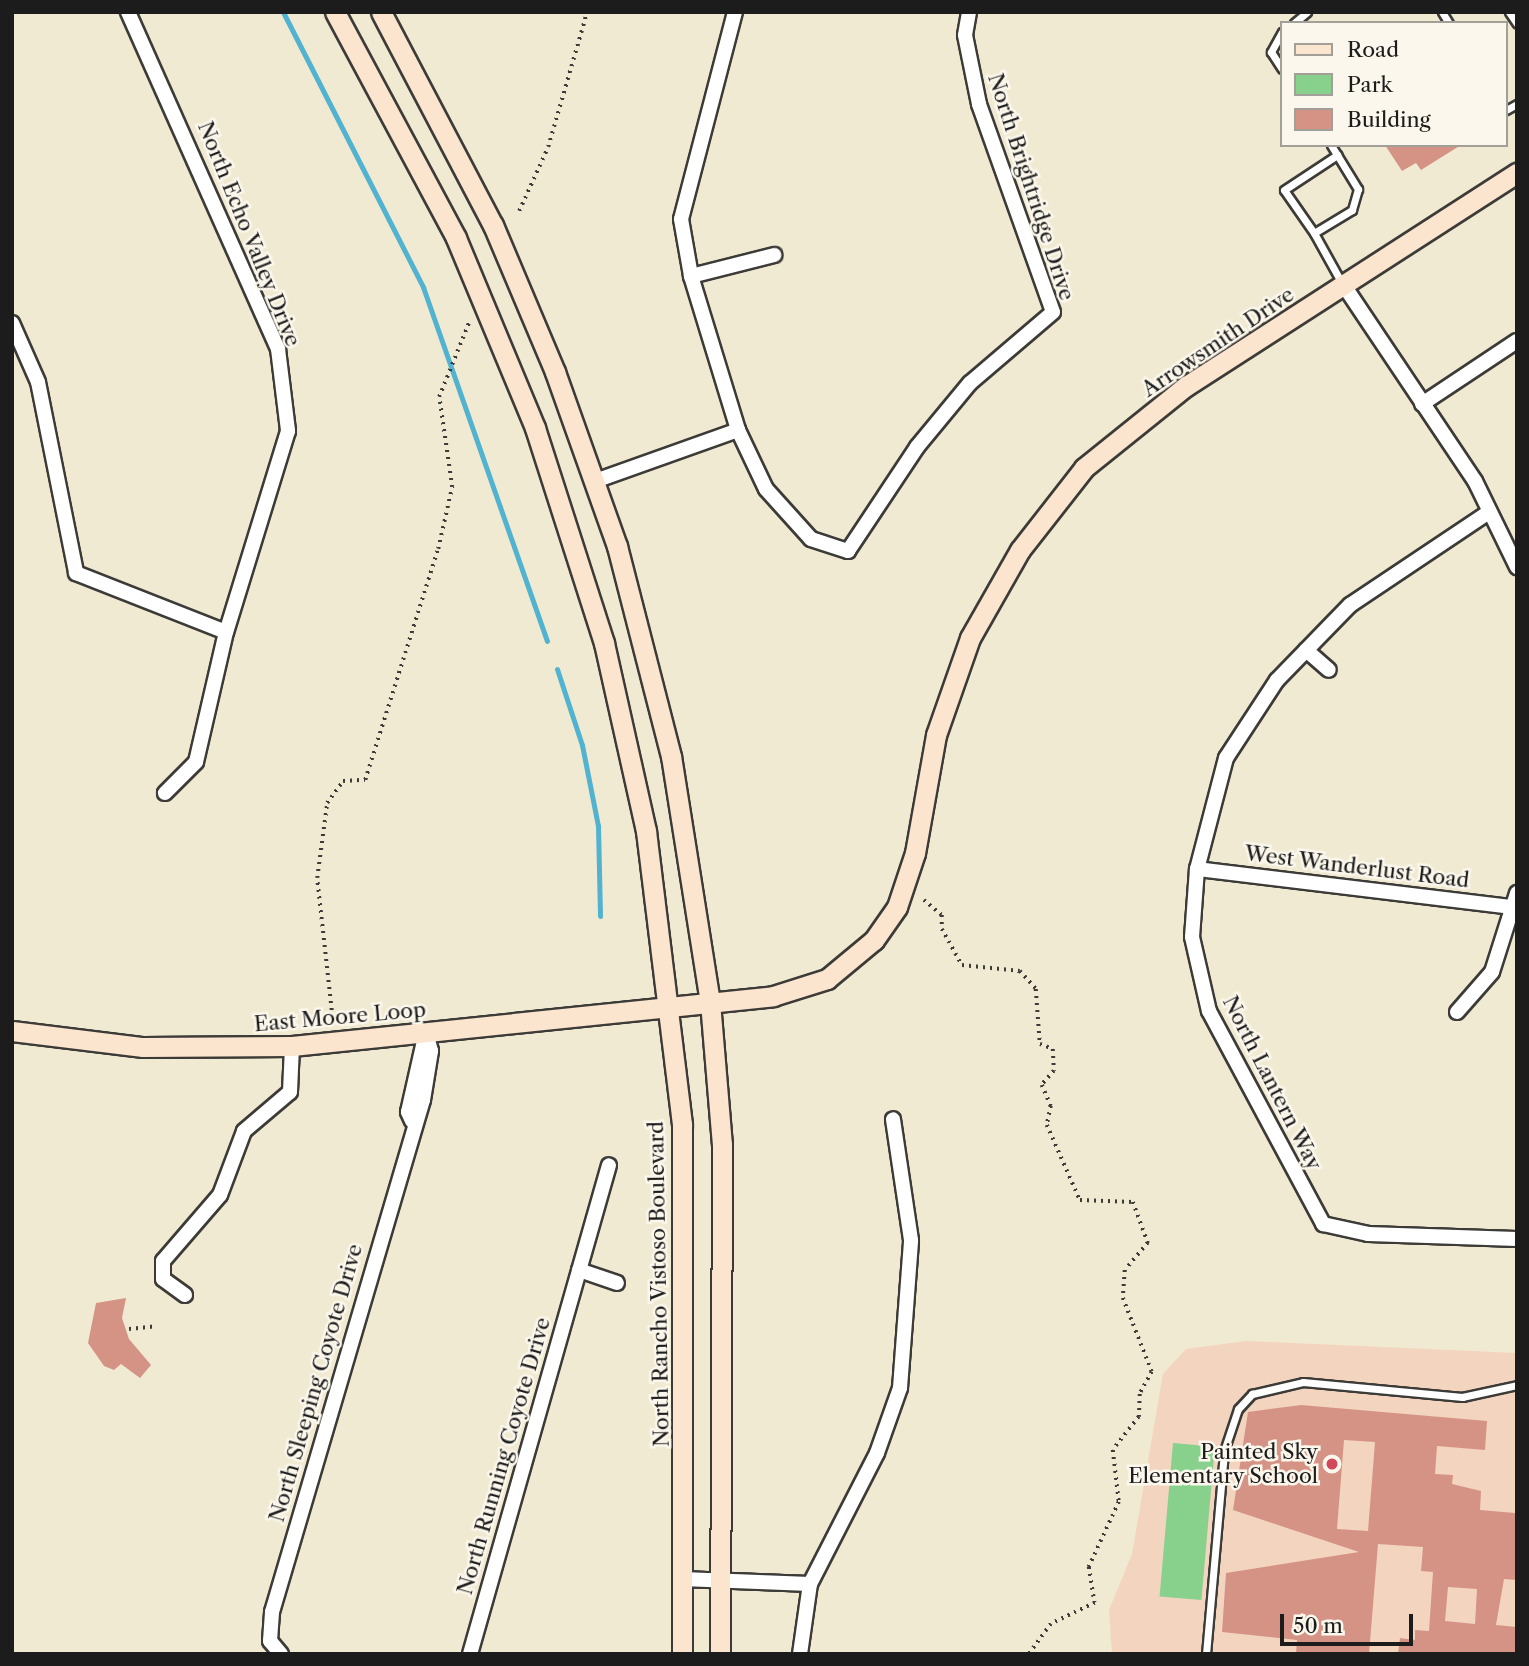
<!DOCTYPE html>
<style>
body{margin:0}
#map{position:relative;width:1529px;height:1666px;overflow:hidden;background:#f1ead2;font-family:"Libre Caslon Text",serif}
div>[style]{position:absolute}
.built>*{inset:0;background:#f3d4bf}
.green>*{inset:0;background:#87d18d;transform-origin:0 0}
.stream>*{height:5px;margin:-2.5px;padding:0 2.5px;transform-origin:2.5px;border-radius:2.5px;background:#51b3cf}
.building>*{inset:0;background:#d59386}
.path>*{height:3.5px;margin-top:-1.75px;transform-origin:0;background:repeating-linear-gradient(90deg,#3c3b37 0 2px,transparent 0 7px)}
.roads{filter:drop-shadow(2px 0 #3c3b37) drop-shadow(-2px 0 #3c3b37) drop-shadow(0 2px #3c3b37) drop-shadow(0 -2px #3c3b37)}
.lane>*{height:7px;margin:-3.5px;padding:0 3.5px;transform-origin:3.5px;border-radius:3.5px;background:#fff}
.street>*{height:14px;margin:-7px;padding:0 7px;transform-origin:7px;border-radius:7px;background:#fff}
.secondary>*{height:19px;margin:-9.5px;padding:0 9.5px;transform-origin:9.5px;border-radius:9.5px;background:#fce5cf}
.dots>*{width:19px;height:19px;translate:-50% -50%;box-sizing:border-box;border:4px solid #fbf7ec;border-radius:50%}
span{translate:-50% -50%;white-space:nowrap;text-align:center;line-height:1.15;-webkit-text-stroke:5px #fbf7ec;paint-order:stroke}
.street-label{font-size:21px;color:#1c1c1c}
.poi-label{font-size:21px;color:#1c1c1c}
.right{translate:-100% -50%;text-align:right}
.frame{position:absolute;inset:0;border:14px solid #1c1c1c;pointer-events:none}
.legend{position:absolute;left:1280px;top:21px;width:228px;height:126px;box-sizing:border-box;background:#fbf7ec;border:2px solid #a29f99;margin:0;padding:9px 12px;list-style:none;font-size:21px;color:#1c1c1c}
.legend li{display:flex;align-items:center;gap:14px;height:35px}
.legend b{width:35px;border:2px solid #a29f99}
.scale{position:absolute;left:1280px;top:1614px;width:133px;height:32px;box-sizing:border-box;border:4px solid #1c1c1c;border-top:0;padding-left:9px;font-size:21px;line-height:24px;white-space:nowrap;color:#1c1c1c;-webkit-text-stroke:5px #fbf7ec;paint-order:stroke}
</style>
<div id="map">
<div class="built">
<div style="clip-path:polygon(1246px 1341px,1517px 1353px,1517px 1654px,1112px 1654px,1109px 1610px,1132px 1554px,1163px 1374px,1186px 1349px)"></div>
</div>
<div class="green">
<div style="left:1173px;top:1443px;width:42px;height:154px;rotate:5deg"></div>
</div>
<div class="stream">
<div style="left:283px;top:12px;width:309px;rotate:63deg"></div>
<div style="left:423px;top:287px;width:375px;rotate:70.7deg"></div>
<div style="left:557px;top:669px;width:80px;rotate:71.8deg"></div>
<div style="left:582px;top:745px;width:83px;rotate:78.8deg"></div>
<div style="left:598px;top:826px;width:90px;rotate:88.7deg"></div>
</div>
<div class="building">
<div style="clip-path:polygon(1385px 145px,1461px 145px,1421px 170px,1416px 163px,1402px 171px)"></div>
<div style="clip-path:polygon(126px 1298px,122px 1318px,129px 1339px,151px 1365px,140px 1378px,121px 1364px,114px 1370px,104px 1366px,88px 1343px,96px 1303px)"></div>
<div style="clip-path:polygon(evenodd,1301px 1405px,1487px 1421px,1485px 1450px,1437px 1446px,1435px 1474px,1453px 1475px,1452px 1484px,1481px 1491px,1480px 1510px,1515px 1513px,1517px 1580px,1504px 1579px,1496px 1625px,1517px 1627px,1517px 1654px,1398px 1654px,1400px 1638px,1415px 1640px,1415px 1630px,1429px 1631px,1433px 1572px,1421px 1571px,1423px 1547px,1378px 1544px,1369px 1654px,1296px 1654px,1297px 1640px,1222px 1632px,1226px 1573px,1359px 1552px,1233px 1510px,1248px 1412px,1301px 1405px,1344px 1440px,1375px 1442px,1368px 1531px,1337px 1529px,1344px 1440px,1301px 1405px,1448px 1587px,1477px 1589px,1475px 1624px,1445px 1621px,1448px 1587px)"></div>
</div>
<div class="path">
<div style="left:519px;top:211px;width:70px;rotate:-65.6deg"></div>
<div style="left:548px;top:147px;width:141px;rotate:-73.9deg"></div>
<div style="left:924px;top:900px;width:23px;rotate:40deg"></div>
<div style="left:942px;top:915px;width:14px;rotate:90deg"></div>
<div style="left:942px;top:929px;width:41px;rotate:60.9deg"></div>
<div style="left:962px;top:965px;width:58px;rotate:5.9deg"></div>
<div style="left:1020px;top:971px;width:24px;rotate:48deg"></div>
<div style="left:1036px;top:989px;width:55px;rotate:85.8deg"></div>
<div style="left:1040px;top:1044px;width:14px;rotate:21deg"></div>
<div style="left:1053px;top:1049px;width:22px;rotate:87deg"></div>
<div style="left:1054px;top:1071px;width:18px;rotate:131deg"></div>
<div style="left:1042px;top:1085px;width:23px;rotate:67deg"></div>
<div style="left:1051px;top:1106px;width:19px;rotate:102deg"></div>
<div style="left:1047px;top:1125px;width:82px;rotate:66.3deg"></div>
<div style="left:1080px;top:1200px;width:53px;rotate:2.2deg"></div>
<div style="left:1133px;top:1202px;width:44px;rotate:69.9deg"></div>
<div style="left:1148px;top:1243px;width:35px;rotate:130deg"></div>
<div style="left:1125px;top:1270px;width:28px;rotate:94deg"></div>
<div style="left:1123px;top:1298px;width:79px;rotate:68.6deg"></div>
<div style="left:1152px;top:1372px;width:25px;rotate:119deg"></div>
<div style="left:1140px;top:1394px;width:23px;rotate:92deg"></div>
<div style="left:1139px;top:1417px;width:42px;rotate:128.2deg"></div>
<div style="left:1113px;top:1450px;width:52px;rotate:83.4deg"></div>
<div style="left:1119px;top:1502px;width:72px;rotate:114.8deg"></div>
<div style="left:1089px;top:1567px;width:36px;rotate:81deg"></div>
<div style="left:1095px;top:1603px;width:49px;rotate:154.5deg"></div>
<div style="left:1051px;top:1624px;width:37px;rotate:126deg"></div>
<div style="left:333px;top:1024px;width:147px;rotate:-96.3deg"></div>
<div style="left:317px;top:878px;width:76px;rotate:-82.4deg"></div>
<div style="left:327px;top:803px;width:27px;rotate:-54deg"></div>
<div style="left:343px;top:781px;width:22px;rotate:-3deg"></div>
<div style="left:365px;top:780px;width:242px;rotate:-72.5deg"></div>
<div style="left:438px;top:549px;width:64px;rotate:-77.3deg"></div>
<div style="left:452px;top:487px;width:91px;rotate:-98.2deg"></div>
<div style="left:439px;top:397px;width:83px;rotate:-68.1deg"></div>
<div style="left:129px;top:1329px;width:27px;rotate:-6deg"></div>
</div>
<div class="roads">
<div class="lane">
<div style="left:1442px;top:12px;width:13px;rotate:58deg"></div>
<div style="left:1509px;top:12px;width:14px;rotate:56deg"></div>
<div style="left:1294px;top:23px;width:17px;rotate:-40deg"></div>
<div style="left:1282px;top:32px;width:23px;rotate:119deg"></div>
<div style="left:1271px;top:52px;width:20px;rotate:57deg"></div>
<div style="left:1506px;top:110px;width:13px;rotate:-29deg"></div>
<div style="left:1331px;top:145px;width:52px;rotate:58.5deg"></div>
<div style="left:1358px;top:189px;width:22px;rotate:106deg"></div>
<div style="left:1352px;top:210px;width:44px;rotate:148.8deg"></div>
<div style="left:1314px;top:233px;width:60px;rotate:60.9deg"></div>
<div style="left:1314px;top:233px;width:52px;rotate:-124.9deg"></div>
<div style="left:1284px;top:190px;width:64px;rotate:-33.4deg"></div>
<div style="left:1206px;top:1654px;width:204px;rotate:-84.9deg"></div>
<div style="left:1224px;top:1451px;width:44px;rotate:-71.6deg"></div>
<div style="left:1238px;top:1409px;width:21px;rotate:-47deg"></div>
<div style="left:1252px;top:1394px;width:52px;rotate:-13.2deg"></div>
<div style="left:1303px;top:1382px;width:160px;rotate:5.4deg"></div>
<div style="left:1462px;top:1397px;width:56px;rotate:-12.3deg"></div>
</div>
<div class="street">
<div style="left:128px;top:12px;width:369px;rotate:66deg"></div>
<div style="left:278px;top:349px;width:83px;rotate:83deg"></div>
<div style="left:288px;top:431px;width:210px;rotate:107.1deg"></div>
<div style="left:226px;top:632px;width:133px;rotate:103deg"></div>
<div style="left:196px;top:762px;width:44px;rotate:135deg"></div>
<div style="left:735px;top:12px;width:214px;rotate:104.6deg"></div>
<div style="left:681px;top:219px;width:58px;rotate:80deg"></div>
<div style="left:691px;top:276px;width:161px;rotate:73deg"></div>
<div style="left:738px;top:430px;width:65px;rotate:64.6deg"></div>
<div style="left:766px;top:489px;width:67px;rotate:48deg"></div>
<div style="left:811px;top:539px;width:39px;rotate:18deg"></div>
<div style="left:848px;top:551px;width:125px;rotate:-56.4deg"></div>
<div style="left:917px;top:447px;width:83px;rotate:-50.4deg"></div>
<div style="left:970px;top:383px;width:109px;rotate:-40.5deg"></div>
<div style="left:1053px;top:312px;width:221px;rotate:-109.6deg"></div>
<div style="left:979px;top:104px;width:70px;rotate:-101.5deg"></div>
<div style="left:965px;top:35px;width:23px;rotate:-80deg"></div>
<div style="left:691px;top:276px;width:86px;rotate:-14.2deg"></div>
<div style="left:1345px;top:287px;width:234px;rotate:56.2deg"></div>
<div style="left:1475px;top:481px;width:96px;rotate:64deg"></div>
<div style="left:12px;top:323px;width:64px;rotate:66.2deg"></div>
<div style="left:38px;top:382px;width:195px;rotate:78.7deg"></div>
<div style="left:76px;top:573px;width:161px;rotate:21.5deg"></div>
<div style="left:1422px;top:404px;width:114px;rotate:-33.6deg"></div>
<div style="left:595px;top:481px;width:152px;rotate:-19.6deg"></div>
<div style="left:1489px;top:512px;width:167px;rotate:146.2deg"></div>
<div style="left:1350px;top:605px;width:105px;rotate:134.2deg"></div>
<div style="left:1277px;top:680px;width:93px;rotate:123.2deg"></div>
<div style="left:1226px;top:758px;width:115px;rotate:104.6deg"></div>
<div style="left:1197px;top:869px;width:68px;rotate:94.2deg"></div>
<div style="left:1192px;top:937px;width:76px;rotate:77.1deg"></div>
<div style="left:1209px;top:1011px;width:242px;rotate:61.8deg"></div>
<div style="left:1323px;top:1224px;width:46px;rotate:12.5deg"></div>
<div style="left:1368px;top:1234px;width:149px;rotate:1.9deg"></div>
<div style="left:1306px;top:650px;width:30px;rotate:41deg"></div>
<div style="left:1197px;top:869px;width:317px;rotate:6.9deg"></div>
<div style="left:1457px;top:1012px;width:53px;rotate:-48.8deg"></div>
<div style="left:1492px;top:972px;width:83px;rotate:-72.4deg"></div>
<div style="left:412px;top:1121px;width:10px;rotate:-114deg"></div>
<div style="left:408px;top:1112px;width:82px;rotate:-77.3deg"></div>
<div style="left:579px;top:1270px;width:40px;rotate:18.9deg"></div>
<div style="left:185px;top:1295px;width:27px;rotate:-144deg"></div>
<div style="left:163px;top:1279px;width:18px;rotate:-90deg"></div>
<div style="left:163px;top:1261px;width:87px;rotate:-49.2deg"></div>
<div style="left:220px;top:1195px;width:68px;rotate:-69.4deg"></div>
<div style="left:244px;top:1131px;width:60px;rotate:-40.3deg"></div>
<div style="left:290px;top:1092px;width:46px;rotate:-87.5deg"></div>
<div style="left:682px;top:1579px;width:128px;rotate:2.2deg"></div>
<div style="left:281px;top:1654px;width:17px;rotate:-130deg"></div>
<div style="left:270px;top:1641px;width:29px;rotate:-86deg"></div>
<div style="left:272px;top:1612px;width:534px;rotate:-73.57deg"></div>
<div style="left:423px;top:1100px;width:50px;rotate:-80.7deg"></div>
<div style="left:431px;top:1051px;width:20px;rotate:-105deg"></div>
<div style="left:470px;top:1654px;width:508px;rotate:-74.13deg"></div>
<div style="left:800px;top:1654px;width:71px;rotate:-81.9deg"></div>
<div style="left:810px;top:1584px;width:147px;rotate:-62.9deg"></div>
<div style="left:877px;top:1453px;width:69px;rotate:-70.5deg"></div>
<div style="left:900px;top:1388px;width:148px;rotate:-85.7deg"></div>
<div style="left:911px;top:1240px;width:122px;rotate:-98.5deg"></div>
</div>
<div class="secondary">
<div style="left:335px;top:12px;width:256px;rotate:61.8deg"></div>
<div style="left:456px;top:238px;width:206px;rotate:67.4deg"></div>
<div style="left:535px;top:428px;width:226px;rotate:72.2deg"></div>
<div style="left:604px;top:643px;width:193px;rotate:77.4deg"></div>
<div style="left:646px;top:831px;width:295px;rotate:83deg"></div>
<div style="left:682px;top:1124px;width:530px;rotate:90deg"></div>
<div style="left:381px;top:12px;width:241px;rotate:62.3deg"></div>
<div style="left:493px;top:225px;width:160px;rotate:67.1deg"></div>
<div style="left:555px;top:372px;width:185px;rotate:70.4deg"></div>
<div style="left:617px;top:546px;width:217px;rotate:75.6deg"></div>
<div style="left:671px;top:756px;width:249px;rotate:81deg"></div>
<div style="left:710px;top:1002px;width:143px;rotate:85.2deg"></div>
<div style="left:722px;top:1144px;width:510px;rotate:90.22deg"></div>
<div style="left:12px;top:1031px;width:132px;rotate:7deg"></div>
<div style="left:143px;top:1047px;width:149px;rotate:-0.4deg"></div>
<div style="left:292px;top:1046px;width:484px;rotate:-5.9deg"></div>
<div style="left:773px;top:996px;width:57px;rotate:-17.5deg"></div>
<div style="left:827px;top:979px;width:61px;rotate:-39.7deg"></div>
<div style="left:874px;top:940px;width:40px;rotate:-55.1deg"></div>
<div style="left:897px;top:907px;width:57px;rotate:-71.6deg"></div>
<div style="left:915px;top:853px;width:120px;rotate:-79.9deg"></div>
<div style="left:936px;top:735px;width:103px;rotate:-70.7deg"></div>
<div style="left:970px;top:638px;width:101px;rotate:-60.4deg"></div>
<div style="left:1020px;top:550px;width:104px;rotate:-52deg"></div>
<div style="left:1084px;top:468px;width:131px;rotate:-38.8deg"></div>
<div style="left:1186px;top:386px;width:394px;rotate:-32.8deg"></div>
</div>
</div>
<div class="dots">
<div style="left:1332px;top:1464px;background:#d1495b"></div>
</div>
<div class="street-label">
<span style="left:1031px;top:187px;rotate:72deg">North Brightridge Drive</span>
<span style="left:249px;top:234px;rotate:68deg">North Echo Valley Drive</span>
<span style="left:1218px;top:342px;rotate:-34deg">Arrowsmith Drive</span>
<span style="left:1357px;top:867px;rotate:7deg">West Wanderlust Road</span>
<span style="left:340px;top:1017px;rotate:-5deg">East Moore Loop</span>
<span style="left:1272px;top:1083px;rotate:63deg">North Lantern Way</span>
<span style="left:659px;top:1284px;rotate:-91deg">North Rancho Vistoso Boulevard</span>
<span style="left:316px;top:1383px;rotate:-74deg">North Sleeping Coyote Drive</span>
<span style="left:504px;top:1456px;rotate:-74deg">North Running Coyote Drive</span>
</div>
<div class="poi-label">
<span class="right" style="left:1318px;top:1464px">Painted Sky<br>Elementary School</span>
</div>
<div class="frame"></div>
<ul class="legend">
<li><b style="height:9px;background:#fce5cf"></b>Road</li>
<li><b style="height:19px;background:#87d18d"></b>Park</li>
<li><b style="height:19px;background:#d59386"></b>Building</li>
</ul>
<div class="scale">50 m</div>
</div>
